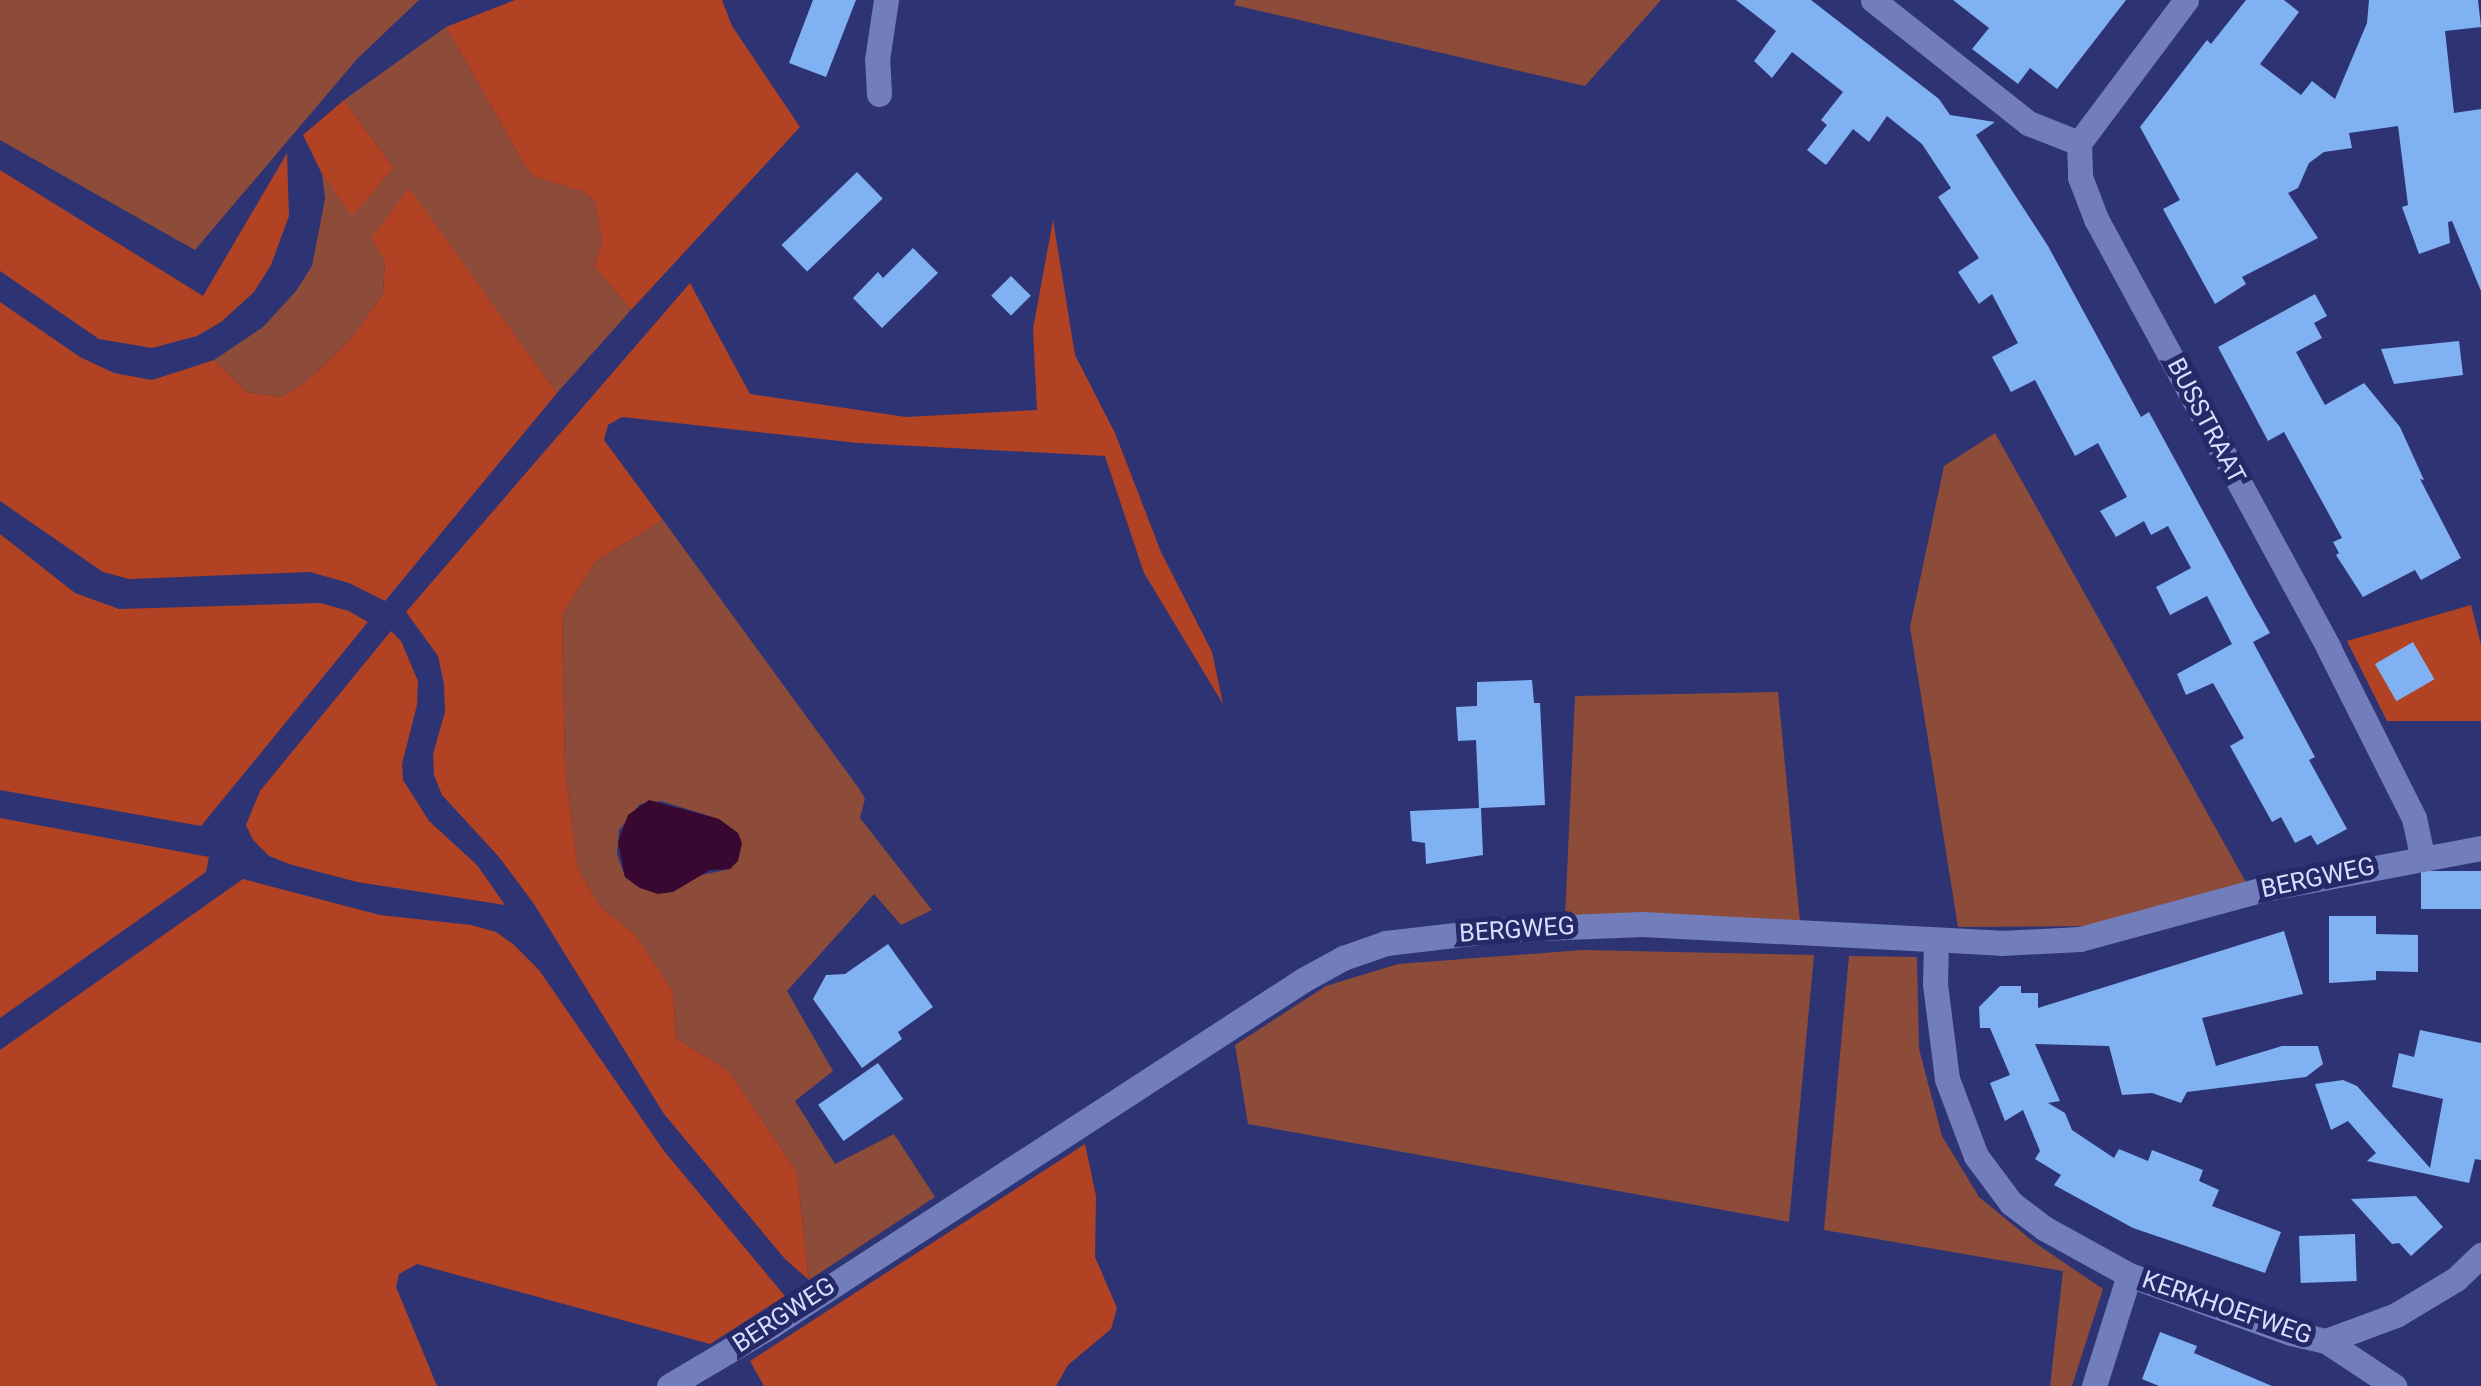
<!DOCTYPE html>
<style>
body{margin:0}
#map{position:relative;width:2481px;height:1386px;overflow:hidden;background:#2e3473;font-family:Roboto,sans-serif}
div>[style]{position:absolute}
.green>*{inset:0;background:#8d4b3a}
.forest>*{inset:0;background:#b14224}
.water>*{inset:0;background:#380830}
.building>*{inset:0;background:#80b1f2;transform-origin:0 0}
.minor>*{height:25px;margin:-12.5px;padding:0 12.5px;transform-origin:12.5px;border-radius:12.5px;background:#727dbb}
span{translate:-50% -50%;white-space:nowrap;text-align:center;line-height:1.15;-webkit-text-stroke:10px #252967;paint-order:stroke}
.street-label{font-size:25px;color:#d7defd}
</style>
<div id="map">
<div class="green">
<div style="clip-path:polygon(0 0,419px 0,357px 59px,195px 250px,0 140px)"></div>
<div style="clip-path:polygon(1236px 0,1661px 0,1585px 86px,1234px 5px)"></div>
<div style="clip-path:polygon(446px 27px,525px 166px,535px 177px,583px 192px,595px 202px,602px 242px,594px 266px,631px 310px,557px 393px,408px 188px,385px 261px,383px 294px,349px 341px,304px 383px,281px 397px,247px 392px,214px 360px,263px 327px,296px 291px,312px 266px,325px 199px,322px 174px,352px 215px,394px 168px,344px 100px)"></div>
<div style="clip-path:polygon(1995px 433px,2252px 893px,2091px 926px,1958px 927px,1910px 627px,1944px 466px)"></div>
<div style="clip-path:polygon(evenodd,663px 520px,860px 790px,865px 799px,860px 818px,932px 910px,901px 925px,874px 894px,787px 991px,833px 1071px,795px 1101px,835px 1164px,894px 1134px,935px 1197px,809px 1280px,797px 1172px,729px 1071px,676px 1038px,673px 991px,636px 935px,600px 906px,578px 868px,565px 767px,562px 615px,596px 561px,663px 520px,661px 801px,719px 819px,730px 869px,640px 888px,625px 877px,617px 854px,619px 830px,640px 804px,661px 801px)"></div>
<div style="clip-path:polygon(1778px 692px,1800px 922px,1565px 919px,1575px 696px)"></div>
<div style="clip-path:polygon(1583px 950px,1814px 955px,1789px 1222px,1248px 1124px,1235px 1045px,1326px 986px,1398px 964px)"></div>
<div style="clip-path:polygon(1849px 956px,1917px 957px,1919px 1049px,1942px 1136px,1979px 1197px,2035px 1243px,2103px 1289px,2072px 1386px,2050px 1386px,2063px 1271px,1824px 1230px)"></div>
</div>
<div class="forest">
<div style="clip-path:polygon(515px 0,722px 0,732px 26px,800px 127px,631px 310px,594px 266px,602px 242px,595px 202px,583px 192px,535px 177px,525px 166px,446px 27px)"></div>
<div style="clip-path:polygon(344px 100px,394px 168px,352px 216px,322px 174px,303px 135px)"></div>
<div style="clip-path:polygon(287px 153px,289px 216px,271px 265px,254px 292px,221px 322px,197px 336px,152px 348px,99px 339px,0 271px,0 170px,203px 296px)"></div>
<div style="clip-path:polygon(409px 188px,557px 393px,385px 601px,349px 583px,310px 572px,129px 579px,103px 572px,0 501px,0 302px,80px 357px,114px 373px,152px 380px,214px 360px,247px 392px,281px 397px,304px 383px,349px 341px,383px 294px,385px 261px,371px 238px)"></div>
<div style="clip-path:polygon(1053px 220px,1075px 355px,1115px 433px,1161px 552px,1212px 652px,1223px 704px,1144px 573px,1105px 456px,858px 443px,622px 417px,608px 425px,604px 440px,663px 520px,596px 561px,562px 615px,565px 767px,578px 868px,600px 906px,636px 935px,673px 991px,676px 1038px,729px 1071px,797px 1172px,809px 1280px,785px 1259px,664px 1114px,534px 904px,499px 857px,442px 795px,434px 775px,433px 754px,445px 712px,444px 684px,438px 656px,406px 612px,690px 283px,750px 394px,906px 417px,1037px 410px,1033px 329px)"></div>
<div style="clip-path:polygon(0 534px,75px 593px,119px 609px,320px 603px,349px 611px,368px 622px,201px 826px,0 790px)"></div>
<div style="clip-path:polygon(2471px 605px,2481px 645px,2481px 721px,2387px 721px,2347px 641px)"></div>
<div style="clip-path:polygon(391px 631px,401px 641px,418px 681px,417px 705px,402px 764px,403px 780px,429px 821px,477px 865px,505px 905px,357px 882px,289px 864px,269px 856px,253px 840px,246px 825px,260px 791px)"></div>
<div style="clip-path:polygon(0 818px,209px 857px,206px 872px,0 1018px)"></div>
<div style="clip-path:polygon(243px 879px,380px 915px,471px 925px,496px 932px,513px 944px,539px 970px,664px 1151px,785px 1296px,710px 1344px,417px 1264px,399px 1274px,396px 1287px,437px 1386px,0 1386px,0 1050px)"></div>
<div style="clip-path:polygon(1085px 1144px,1096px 1196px,1095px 1257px,1117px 1308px,1111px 1329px,1068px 1365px,1056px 1386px,764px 1386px,750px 1361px)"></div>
</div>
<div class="water">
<div style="clip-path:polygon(649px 800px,719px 819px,738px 833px,742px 843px,738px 861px,730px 869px,710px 870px,673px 892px,658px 894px,640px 888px,625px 877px,618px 842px,628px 815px)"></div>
</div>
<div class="building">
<div style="clip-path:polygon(813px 0,856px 0,826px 77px,789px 63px)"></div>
<div style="clip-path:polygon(1736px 0,1811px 0,1939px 99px,1950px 115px,1995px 122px,1976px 135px,2048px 246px,2141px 417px,2149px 412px,2254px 605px,2270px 633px,2253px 642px,2315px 757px,2309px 760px,2347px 829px,2317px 845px,2311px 835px,2295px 843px,2281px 817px,2272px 822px,2230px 746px,2244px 738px,2213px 683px,2186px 695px,2177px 674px,2232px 644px,2207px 596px,2170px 615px,2156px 587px,2191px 568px,2168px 526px,2151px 535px,2144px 521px,2116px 537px,2100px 511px,2127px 497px,2098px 443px,2075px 456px,2035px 380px,2011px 392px,1992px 357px,2018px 343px,1992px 294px,1979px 304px,1958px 272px,1979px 258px,1938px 197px,1951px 188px,1922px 144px,1887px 116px,1869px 142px,1853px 129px,1826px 165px,1807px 150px,1827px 125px,1821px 120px,1843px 92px,1792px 52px,1772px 78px,1754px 61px,1776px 31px)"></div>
<div style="clip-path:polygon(1953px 0,2126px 0,2057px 89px,2030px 68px,2018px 84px,1972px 49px,1989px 28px)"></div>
<div style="clip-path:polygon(2246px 0,2284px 0,2299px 12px,2260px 64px,2301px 95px,2312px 81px,2335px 99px,2367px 23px,2369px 0,2478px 0,2481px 27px,2445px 31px,2454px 113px,2481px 109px,2481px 291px,2452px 221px,2448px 222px,2450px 243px,2419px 254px,2402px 207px,2408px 205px,2398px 126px,2349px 133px,2352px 148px,2324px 152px,2309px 163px,2298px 188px,2288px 193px,2318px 238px,2242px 277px,2246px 284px,2215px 304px,2163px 209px,2180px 200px,2140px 127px,2207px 40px,2211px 44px)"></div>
<div style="left:857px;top:172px;width:37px;height:105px;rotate:46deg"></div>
<div style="clip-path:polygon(913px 248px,938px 273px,882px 328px,853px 298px,878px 272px,883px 278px)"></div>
<div style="left:1011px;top:276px;width:28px;height:28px;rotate:45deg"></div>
<div style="clip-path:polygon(2315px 294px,2327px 316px,2314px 323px,2322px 338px,2296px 352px,2310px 378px,2325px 405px,2364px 383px,2400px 427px,2424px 480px,2420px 479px,2461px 558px,2421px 580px,2415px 570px,2363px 597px,2336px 555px,2339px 553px,2333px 542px,2342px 538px,2284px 432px,2268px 441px,2218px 347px)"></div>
<div style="clip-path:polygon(2459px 341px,2463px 375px,2394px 384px,2381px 349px)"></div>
<div style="left:2413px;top:642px;width:43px;height:44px;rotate:60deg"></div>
<div style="clip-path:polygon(1532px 680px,1534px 703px,1540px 703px,1545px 805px,1481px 808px,1483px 855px,1426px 864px,1425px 843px,1412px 841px,1410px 811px,1479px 808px,1476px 740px,1458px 741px,1456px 707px,1477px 706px,1477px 682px)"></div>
<div style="left:2481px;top:871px;width:38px;height:60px;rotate:90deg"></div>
<div style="clip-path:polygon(2329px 916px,2376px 916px,2376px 934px,2418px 935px,2418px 972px,2376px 971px,2376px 980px,2329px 983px)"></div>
<div style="clip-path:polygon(2284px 931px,2303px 994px,2202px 1018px,2216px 1066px,2282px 1046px,2318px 1046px,2323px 1064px,2306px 1077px,2187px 1092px,2181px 1103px,2152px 1093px,2122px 1095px,2109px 1046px,2035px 1044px,2060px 1101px,2048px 1103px,2065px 1113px,2072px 1130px,2114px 1158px,2119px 1149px,2148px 1161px,2152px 1150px,2203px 1170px,2199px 1181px,2219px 1190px,2212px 1206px,2281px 1232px,2265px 1273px,2133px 1228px,2054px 1185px,2061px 1175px,2035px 1159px,2040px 1151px,2023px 1110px,2005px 1121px,1990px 1083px,2010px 1075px,1990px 1028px,1980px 1028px,1979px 1007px,2000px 986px,2021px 986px,2021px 993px,2038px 993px,2038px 1008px)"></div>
<div style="clip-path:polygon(888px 944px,933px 1007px,898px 1032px,902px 1039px,862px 1068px,813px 999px,826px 975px,845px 974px)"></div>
<div style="clip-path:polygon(2420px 1030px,2481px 1043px,2481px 1160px,2475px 1159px,2469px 1183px,2367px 1161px,2376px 1153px,2348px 1121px,2331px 1130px,2315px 1084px,2343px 1080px,2357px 1086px,2430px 1168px,2443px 1099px,2392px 1087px,2399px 1053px,2414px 1057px)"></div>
<div style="left:878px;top:1063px;width:44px;height:73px;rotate:55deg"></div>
<div style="clip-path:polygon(2416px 1196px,2443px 1227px,2411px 1256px,2399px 1243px,2392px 1244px,2351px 1199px)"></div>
<div style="left:2355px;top:1234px;width:47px;height:56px;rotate:88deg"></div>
<div style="clip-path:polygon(2160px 1332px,2197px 1346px,2194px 1353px,2272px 1386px,2159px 1386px,2142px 1379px)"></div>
</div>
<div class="minor">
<div style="left:1873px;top:0;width:198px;rotate:38.4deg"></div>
<div style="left:2028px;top:123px;width:55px;rotate:21.4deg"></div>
<div style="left:2186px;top:0;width:179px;rotate:126.8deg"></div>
<div style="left:2079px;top:143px;width:34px;rotate:88deg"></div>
<div style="left:2080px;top:177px;width:45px;rotate:69.1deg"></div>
<div style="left:2096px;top:219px;width:489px;rotate:61.5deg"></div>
<div style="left:2329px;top:649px;width:189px;rotate:63.3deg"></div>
<div style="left:2414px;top:818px;width:40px;rotate:78deg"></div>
<div style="left:879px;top:94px;width:34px;rotate:-93deg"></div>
<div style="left:877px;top:60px;width:61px;rotate:-81.5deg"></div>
<div style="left:1936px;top:941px;width:43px;rotate:91.3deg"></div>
<div style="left:1935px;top:984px;width:96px;rotate:82.8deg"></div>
<div style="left:1947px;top:1079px;width:82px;rotate:69.4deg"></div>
<div style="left:1976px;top:1156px;width:59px;rotate:53.3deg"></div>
<div style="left:2011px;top:1203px;width:41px;rotate:37.1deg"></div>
<div style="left:2044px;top:1228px;width:97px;rotate:28.9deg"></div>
<div style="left:2129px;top:1275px;width:116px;rotate:107.5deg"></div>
<div style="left:2129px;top:1275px;width:172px;rotate:19.7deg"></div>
<div style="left:2291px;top:1333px;width:36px;rotate:13deg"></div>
<div style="left:2326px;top:1341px;width:82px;rotate:33.5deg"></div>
<div style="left:2326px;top:1341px;width:75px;rotate:-20.4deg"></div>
<div style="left:2396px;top:1315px;width:70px;rotate:-31deg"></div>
<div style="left:2456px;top:1279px;width:35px;rotate:-44deg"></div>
<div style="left:669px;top:1386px;width:120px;rotate:-30.6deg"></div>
<div style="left:772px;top:1325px;width:633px;rotate:-33.01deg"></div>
<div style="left:1303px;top:980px;width:46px;rotate:-28.8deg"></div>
<div style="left:1343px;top:958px;width:46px;rotate:-19.2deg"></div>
<div style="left:1386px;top:943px;width:111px;rotate:-6.7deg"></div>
<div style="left:1496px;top:930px;width:146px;rotate:-2.4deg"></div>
<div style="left:1642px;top:924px;width:360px;rotate:3deg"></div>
<div style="left:2001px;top:943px;width:79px;rotate:-2.9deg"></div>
<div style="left:2080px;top:939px;width:191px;rotate:-15.2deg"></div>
<div style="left:2264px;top:889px;width:221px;rotate:-10.7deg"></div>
</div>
<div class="street-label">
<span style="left:2206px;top:421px;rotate:62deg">BUSSTRAAT</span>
<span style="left:2318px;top:878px;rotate:-12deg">BERGWEG</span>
<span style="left:1517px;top:930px;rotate:-4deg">BERGWEG</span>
<span style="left:2227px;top:1308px;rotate:19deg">KERKHOEFWEG</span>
<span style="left:784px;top:1315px;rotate:-33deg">BERGWEG</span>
</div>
</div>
